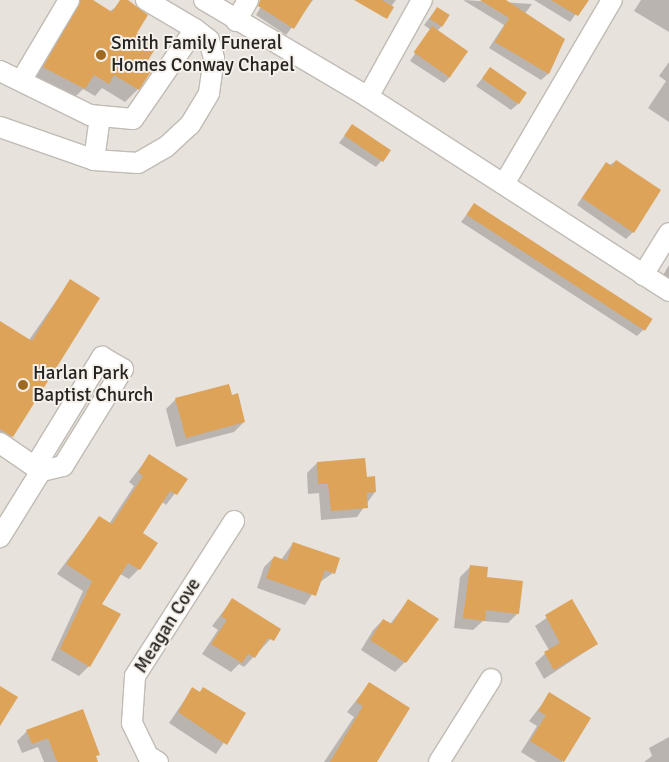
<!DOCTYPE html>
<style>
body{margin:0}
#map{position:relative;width:669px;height:762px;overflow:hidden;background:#e8e2dc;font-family:Signika,sans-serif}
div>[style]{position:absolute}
.shadow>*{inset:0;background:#0003}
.building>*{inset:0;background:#dda359;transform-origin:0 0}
.roads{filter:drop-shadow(1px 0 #c0bbb4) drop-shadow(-1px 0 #c0bbb4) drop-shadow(0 1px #c0bbb4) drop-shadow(0 -1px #c0bbb4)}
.minor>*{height:20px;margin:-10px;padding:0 10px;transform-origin:10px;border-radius:10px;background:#fff}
.dots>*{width:14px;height:14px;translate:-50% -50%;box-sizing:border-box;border:2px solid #f5f0e9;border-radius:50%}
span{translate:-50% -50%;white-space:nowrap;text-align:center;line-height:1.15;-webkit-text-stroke:4px #f5f0e9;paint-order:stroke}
.poi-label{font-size:19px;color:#262422}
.left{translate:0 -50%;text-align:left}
.street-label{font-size:19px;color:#262422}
</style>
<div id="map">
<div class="shadow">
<div style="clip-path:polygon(76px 0,90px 0,109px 12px,125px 0,143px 66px,138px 89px,125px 102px,102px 88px,95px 96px,83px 89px,71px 101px,31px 81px)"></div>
<div style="clip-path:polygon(265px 0,313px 0,286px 35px,256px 15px)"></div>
<div style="clip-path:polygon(360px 0,396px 0,383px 17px)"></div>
<div style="clip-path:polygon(463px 0,532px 4px,524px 15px,554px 63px,548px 74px,541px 80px,489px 48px,504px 25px)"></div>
<div style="clip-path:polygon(534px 0,586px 0,570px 22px)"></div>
<div style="clip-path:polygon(641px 0,669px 0,669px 32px,634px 11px)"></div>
<div style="clip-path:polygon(437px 8px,442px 26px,437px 31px,451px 76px,444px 83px,410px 61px,431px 30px,424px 25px)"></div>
<div style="clip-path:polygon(669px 62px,669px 122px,648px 108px,666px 81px,659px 76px)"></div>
<div style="clip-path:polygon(490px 69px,518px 104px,511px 110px,476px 86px)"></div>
<div style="clip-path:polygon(352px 126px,382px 160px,376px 167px,339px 143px)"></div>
<div style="clip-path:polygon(616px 161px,633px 232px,626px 239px,577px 205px,600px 171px)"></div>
<div style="clip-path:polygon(474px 205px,644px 329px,637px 336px,461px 222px)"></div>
<div style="clip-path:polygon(669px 265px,669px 282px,662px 277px)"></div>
<div style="clip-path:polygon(70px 281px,12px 436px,0 448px,0 322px,29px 340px)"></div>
<div style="clip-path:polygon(231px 396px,244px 422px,234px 432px,176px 447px,166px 409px,176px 399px)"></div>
<div style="clip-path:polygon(150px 455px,186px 479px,166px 505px,162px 502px,141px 534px,156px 543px,139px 569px,129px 579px,120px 574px,100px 604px,89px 666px,79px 676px,51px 660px,83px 591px,57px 574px,99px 518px,109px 524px,134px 486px,129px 482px)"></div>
<div style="clip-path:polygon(317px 463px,366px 478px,375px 492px,357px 517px,321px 520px,319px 493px,308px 494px,307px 473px)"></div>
<div style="clip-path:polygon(293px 543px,333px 573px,320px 582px,305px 605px,257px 588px,264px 567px,274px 557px,281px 560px)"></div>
<div style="clip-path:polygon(470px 567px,518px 613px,508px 623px,483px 621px,473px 630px,454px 628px,460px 577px)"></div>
<div style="clip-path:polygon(232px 600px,280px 629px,244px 667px,239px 664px,231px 672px,202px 654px,218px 630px,212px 626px)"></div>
<div style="clip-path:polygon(408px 601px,405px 662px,395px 672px,361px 650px,373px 630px,383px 620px,390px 624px)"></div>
<div style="clip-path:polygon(571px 601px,597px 644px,544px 679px,535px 663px,549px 650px,535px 626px)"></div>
<div style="clip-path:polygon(369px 684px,376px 762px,324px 762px,354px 717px,347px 712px)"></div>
<div style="clip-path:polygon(192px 689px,199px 693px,203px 689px,244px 713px,216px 754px,169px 723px)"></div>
<div style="clip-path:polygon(550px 694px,589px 718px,562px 762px,537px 762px,521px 752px,537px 726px,529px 721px)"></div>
<div style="clip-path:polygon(82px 710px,97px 762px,44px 762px,38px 747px,22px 753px,17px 741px,27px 731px)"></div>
<div style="clip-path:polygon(669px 737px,669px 762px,644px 762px,652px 756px,649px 748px)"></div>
</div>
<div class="building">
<div style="clip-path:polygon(81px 0,93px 0,112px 12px,120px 0,128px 0,148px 15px,137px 33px,157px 46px,145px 65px,152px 70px,139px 90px,114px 75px,109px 84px,94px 75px,85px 89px,43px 67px)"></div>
<div style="clip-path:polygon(260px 0,312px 0,294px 29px,258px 6px)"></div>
<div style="clip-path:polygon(354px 0,382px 0,394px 7px,387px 19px)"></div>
<div style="clip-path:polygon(480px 0,506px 0,565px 39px,549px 74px,495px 42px,509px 18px)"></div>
<div style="clip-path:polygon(551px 0,589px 0,578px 16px)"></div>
<div style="left:437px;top:7px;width:15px;height:14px;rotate:32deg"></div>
<div style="left:432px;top:26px;width:44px;height:32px;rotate:35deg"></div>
<div style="left:490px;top:67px;width:45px;height:14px;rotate:35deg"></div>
<div style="left:352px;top:124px;width:47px;height:14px;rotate:34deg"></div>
<div style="clip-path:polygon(616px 160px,661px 190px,634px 233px,582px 198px,606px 162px,612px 166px)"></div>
<div style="left:474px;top:203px;width:213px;height:14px;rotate:33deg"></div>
<div style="clip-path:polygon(70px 279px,100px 298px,13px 437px,0 429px,0 321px,32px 341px)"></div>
<div style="clip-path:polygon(229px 384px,232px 395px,238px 393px,245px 422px,186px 438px,175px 398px)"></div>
<div style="clip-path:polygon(149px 454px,188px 479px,177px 495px,170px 491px,143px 533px,158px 543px,140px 570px,128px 563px,102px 604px,121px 614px,90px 667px,60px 649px,92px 581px,66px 564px,99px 516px,112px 524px,143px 476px,138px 472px)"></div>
<div style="clip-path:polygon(365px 458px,367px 477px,375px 476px,376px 492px,367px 493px,368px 508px,331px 511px,328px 484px,318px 484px,317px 462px)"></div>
<div style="clip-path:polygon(293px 542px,340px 558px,335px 574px,325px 570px,316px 596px,266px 578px,274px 556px,287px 561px)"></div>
<div style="clip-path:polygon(470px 565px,488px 567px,487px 577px,523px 581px,519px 614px,486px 610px,485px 621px,463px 618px)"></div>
<div style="clip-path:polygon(232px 598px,281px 629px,274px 641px,268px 638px,255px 658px,248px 654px,242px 663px,211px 644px,227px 620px,221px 616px)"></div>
<div style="clip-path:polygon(408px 599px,439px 619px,406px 663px,370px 640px,383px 619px,392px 624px)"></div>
<div style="clip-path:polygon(572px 599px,598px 644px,554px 670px,544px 652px,560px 643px,545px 615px)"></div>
<div style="clip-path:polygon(369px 682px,410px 708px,377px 762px,330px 762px,363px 706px,356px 702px)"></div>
<div style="clip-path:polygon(0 686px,18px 697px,0 726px)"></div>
<div style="clip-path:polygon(192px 687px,200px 692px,203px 687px,246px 713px,227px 745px,178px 712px)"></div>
<div style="clip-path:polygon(549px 692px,591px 718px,564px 762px,530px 741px,546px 715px,538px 711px)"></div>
<div style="clip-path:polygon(83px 709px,100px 755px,96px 756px,98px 762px,57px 762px,48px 738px,32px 744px,26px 730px)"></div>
</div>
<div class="roads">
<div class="minor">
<div style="left:204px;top:0;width:191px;rotate:30.6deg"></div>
<div style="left:368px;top:97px;width:358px;rotate:32.8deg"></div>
<div style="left:236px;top:21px;width:24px;rotate:-60deg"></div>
<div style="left:0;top:71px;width:100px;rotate:26.1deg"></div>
<div style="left:90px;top:115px;width:43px;rotate:5.3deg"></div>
<div style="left:133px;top:119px;width:109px;rotate:-55.4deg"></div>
<div style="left:21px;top:81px;width:94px;rotate:-59.3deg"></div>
<div style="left:368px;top:97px;width:111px;rotate:-60.9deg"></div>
<div style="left:0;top:127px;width:100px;rotate:19.3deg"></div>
<div style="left:94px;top:160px;width:44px;rotate:3.9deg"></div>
<div style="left:138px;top:163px;width:32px;rotate:-30deg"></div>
<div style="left:166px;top:147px;width:33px;rotate:-43deg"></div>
<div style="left:190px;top:125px;width:37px;rotate:-59deg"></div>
<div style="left:209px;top:93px;width:35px;rotate:-82deg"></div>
<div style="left:214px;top:58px;width:19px;rotate:-106deg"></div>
<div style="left:209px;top:40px;width:18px;rotate:-142deg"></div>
<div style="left:195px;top:29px;width:57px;rotate:-149.4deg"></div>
<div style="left:94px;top:160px;width:43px;rotate:-82.1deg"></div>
<div style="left:504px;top:184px;width:213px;rotate:-59.6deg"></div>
<div style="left:643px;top:275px;width:49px;rotate:-58.2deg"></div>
<div style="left:0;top:443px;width:50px;rotate:34.3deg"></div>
<div style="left:41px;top:471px;width:78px;rotate:121.8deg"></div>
<div style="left:36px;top:465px;width:127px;rotate:-58.6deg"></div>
<div style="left:102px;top:357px;width:24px;rotate:30deg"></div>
<div style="left:123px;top:369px;width:114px;rotate:121.7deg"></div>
<div style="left:63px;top:466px;width:23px;rotate:167deg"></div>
<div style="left:158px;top:762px;width:12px;rotate:-149deg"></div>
<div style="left:148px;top:756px;width:37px;rotate:-116deg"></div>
<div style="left:132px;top:723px;width:47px;rotate:-86.3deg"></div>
<div style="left:135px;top:676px;width:184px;rotate:-57.4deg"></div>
<div style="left:439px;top:762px;width:98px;rotate:-57.9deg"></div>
</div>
</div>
<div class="dots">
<div style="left:101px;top:55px;background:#9e6a21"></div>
<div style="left:23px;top:385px;background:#9e6a21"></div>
</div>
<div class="poi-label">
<span class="left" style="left:111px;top:55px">Smith Family Funeral<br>Homes Conway Chapel</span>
<span class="left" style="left:33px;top:385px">Harlan Park<br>Baptist Church</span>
</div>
<div class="street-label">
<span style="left:168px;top:626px;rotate:-58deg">Meagan Cove</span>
</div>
</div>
